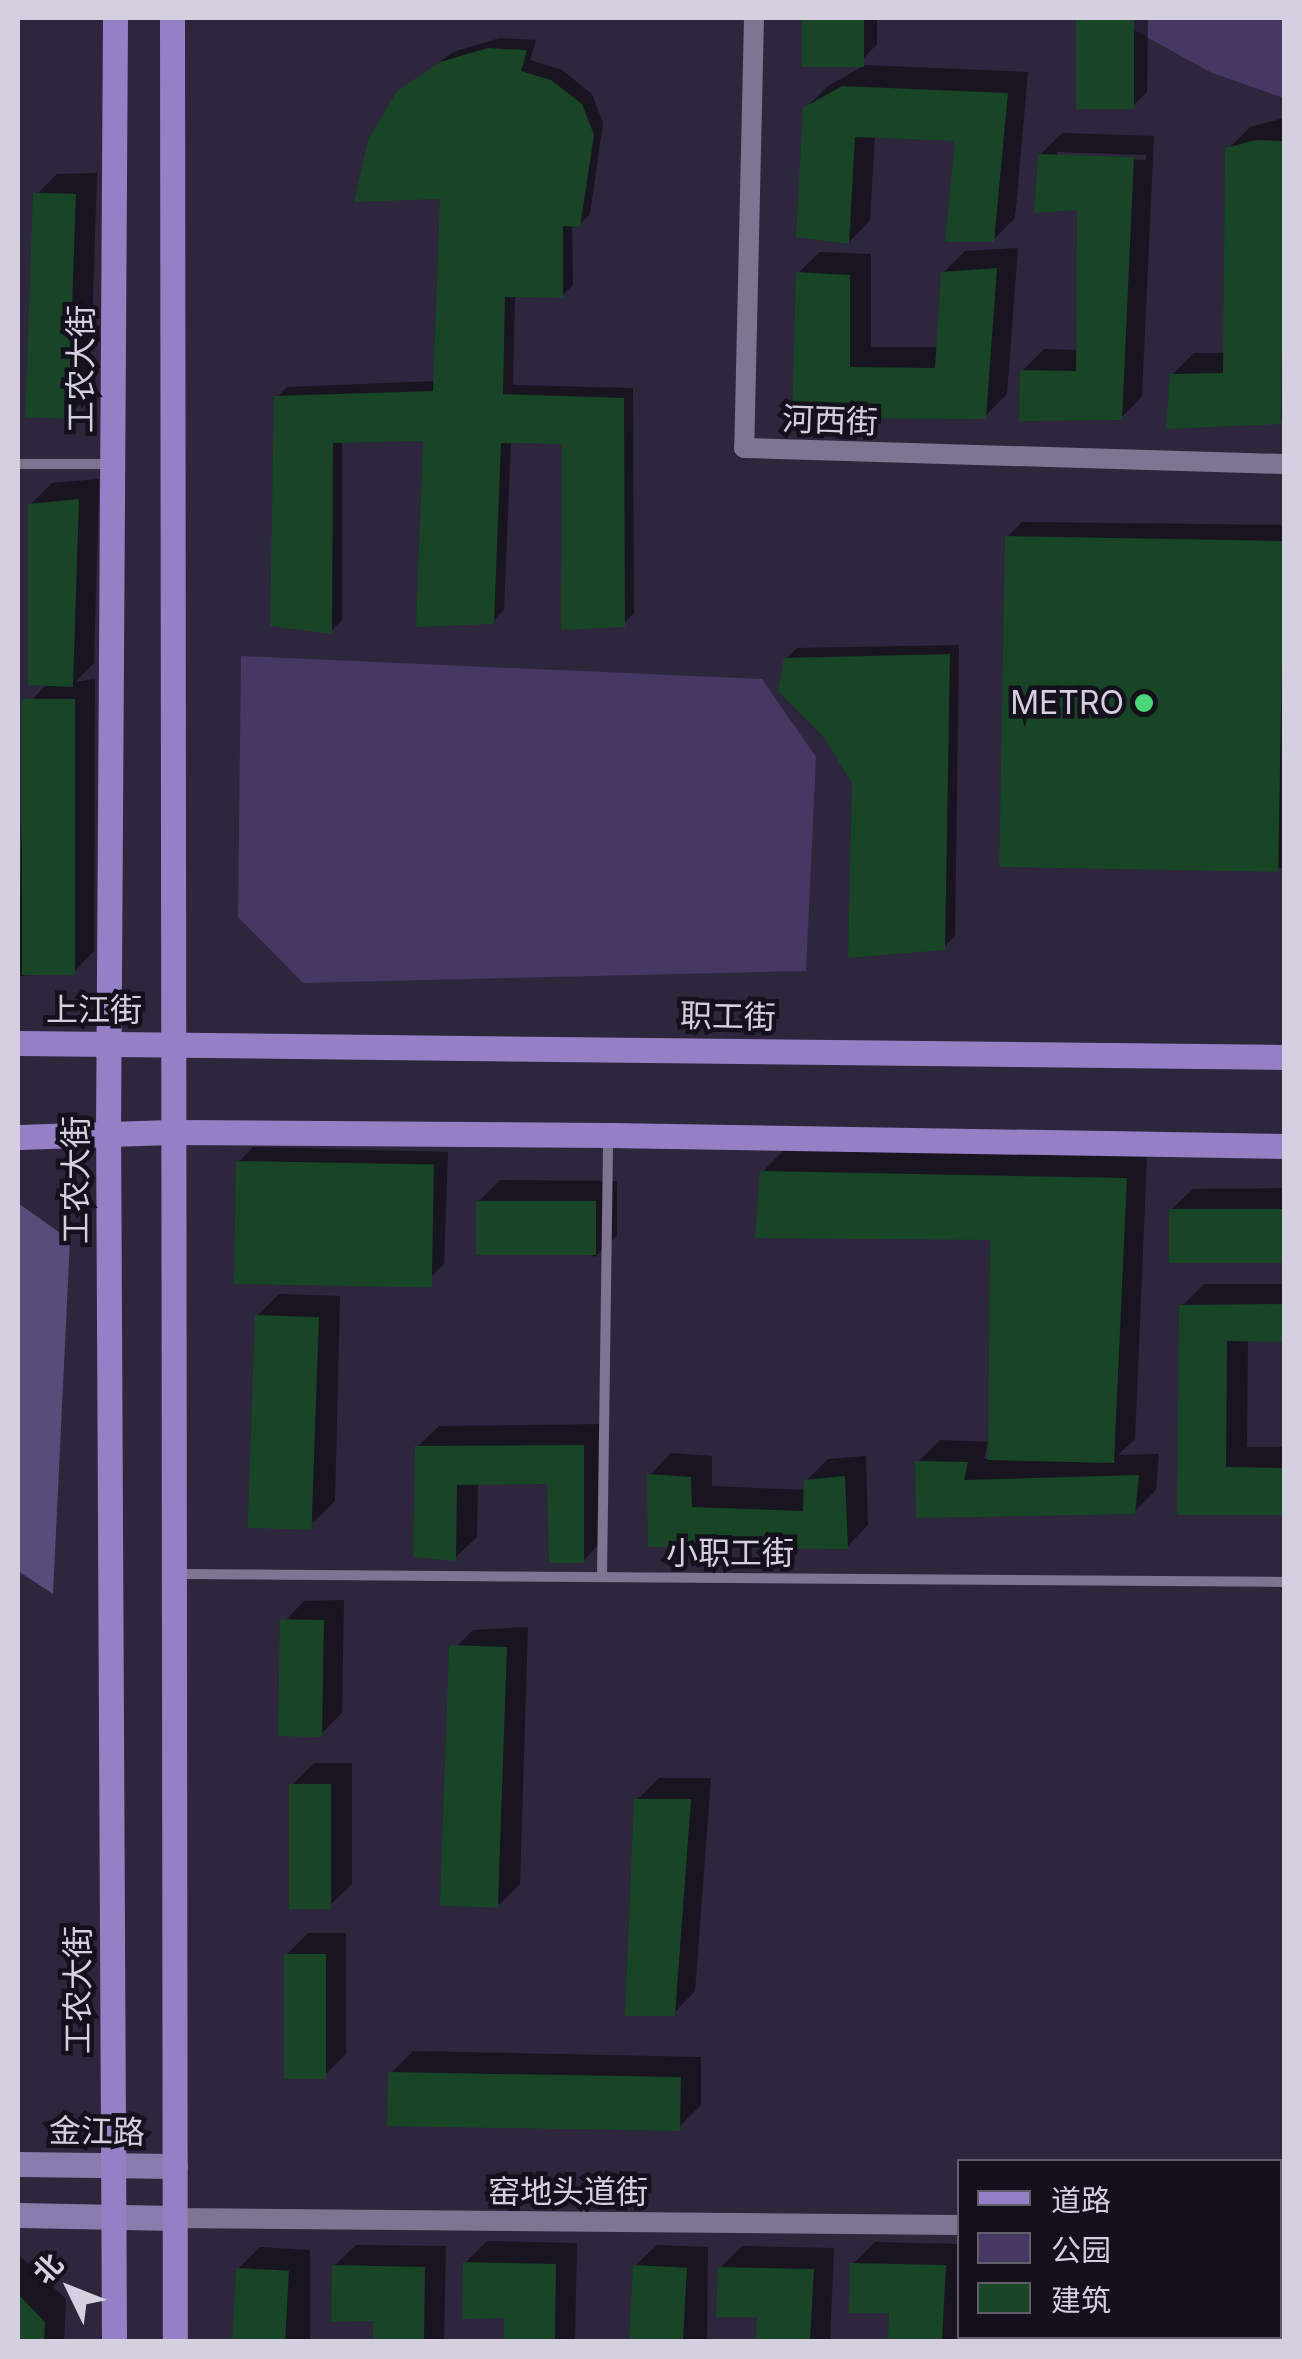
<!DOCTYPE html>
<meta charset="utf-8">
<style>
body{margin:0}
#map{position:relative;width:1302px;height:2359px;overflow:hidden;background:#2d263d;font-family:Inter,"Noto Sans SC",sans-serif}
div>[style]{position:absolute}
.green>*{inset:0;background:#463863}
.forest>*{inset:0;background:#5a4c7a}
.shadow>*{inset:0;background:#0007;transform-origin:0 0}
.building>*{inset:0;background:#174525;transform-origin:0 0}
.path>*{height:4px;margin-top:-2px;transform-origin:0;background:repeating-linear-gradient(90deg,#817c8f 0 2.5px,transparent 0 10.5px)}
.lane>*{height:10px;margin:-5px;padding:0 5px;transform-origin:5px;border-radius:5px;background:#7d7591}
.street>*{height:20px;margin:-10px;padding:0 10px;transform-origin:10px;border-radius:10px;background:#7d7591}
.secondary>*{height:25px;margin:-12.5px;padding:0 12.5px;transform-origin:12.5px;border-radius:12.5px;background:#897bab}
.primary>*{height:25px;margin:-12.5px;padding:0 12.5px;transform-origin:12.5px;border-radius:12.5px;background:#9680c5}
.dots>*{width:28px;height:28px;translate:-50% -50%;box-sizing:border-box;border:5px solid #14111c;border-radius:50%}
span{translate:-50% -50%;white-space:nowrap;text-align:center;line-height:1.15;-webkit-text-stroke:9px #14111c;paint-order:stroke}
.street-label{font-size:32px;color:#d4d0df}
.poi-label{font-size:32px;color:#d4d0df}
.right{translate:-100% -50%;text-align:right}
.frame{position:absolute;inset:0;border:20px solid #d4d0df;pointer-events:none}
.legend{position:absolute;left:957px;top:2159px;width:325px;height:180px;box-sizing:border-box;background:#14111c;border:2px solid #615d6a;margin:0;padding:12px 18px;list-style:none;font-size:30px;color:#d4d0df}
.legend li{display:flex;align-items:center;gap:20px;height:50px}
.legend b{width:50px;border:2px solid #615d6a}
.north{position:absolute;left:20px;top:2239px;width:100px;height:100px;-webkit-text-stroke:8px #14111c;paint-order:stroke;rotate:313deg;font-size:28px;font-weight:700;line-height:40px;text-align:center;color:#d4d0df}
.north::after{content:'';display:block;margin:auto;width:35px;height:45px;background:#d4d0df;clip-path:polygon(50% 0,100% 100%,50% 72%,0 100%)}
</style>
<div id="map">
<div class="green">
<div style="clip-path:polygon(1112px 18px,1284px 18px,1284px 98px,1212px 73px)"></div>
<div style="clip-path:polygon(241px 656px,762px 679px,816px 757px,806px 971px,303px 983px,238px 917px)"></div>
</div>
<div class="forest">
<div style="clip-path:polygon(18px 1203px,70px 1240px,53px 1594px,18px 1571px)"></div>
</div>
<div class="shadow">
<div style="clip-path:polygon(805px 18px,877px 18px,877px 44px,863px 59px,805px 64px)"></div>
<div style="clip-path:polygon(1079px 18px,1148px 18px,1147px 92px,1132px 107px,1078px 107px)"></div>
<div style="clip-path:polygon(500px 38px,536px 40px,530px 60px,562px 70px,592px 94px,603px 123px,590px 214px,579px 225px,572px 224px,573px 285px,562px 296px,515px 295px,513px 385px,633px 388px,634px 613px,623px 624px,565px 442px,511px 441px,504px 610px,493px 621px,426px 438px,342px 440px,342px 620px,331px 631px,277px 397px,287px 387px,436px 381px,442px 196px,400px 92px,453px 52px)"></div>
<div style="clip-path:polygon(865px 65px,1028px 72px,1015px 218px,993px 240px,958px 139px,875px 135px,870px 220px,849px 242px,805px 109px,828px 86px)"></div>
<div style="clip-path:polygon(1280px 119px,1284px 119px,1284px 417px,1280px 421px,1172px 375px,1194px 353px,1226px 353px,1228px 149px,1250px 127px)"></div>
<div style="clip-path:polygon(evenodd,1062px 133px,1154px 136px,1142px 396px,1121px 418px,1022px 371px,1044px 349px,1079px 350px,1079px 208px,1040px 155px,1062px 133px,1057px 152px,1146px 155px,1146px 160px,1057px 157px,1057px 152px)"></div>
<div style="clip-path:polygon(97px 173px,90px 394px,68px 416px,35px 196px,57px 174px)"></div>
<div style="clip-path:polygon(1018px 248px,1007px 394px,985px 416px,794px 415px,798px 273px,820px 252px,871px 254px,871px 347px,939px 347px,943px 273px,965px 251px)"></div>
<div style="clip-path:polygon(99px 479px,94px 663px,75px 682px,95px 679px,94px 951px,73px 973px,18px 976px,25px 707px,48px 683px,30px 505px,52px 483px)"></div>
<div style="clip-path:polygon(1022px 522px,1284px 525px,1284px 868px,1003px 865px,1007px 537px)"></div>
<div style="clip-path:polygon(959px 645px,955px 936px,944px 947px,786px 659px,797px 648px)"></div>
<div style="clip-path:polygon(253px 1147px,448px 1152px,444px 1264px,430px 1278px,239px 1162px)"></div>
<div style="clip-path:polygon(evenodd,784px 1150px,1147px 1157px,1135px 1439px,1118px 1455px,1159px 1454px,1156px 1490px,1134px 1512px,919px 1516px,918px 1462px,940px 1440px,990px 1442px,993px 1237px,762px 1172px,784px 1150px,988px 1442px,990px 1459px,984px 1459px,988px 1442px)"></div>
<div style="clip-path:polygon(500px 1180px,617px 1181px,617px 1235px,595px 1257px,478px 1202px)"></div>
<div style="clip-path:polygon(1284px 1188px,1284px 1257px,1172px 1261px,1171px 1210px,1193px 1189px)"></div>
<div style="clip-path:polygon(1204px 1284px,1284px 1284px,1284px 1340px,1248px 1339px,1247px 1447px,1284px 1447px,1284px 1512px,1179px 1512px,1182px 1306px)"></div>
<div style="clip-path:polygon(279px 1294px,340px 1296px,335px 1501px,313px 1523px,257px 1316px)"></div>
<div style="clip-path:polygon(605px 1424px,604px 1539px,583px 1561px,550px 1482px,478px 1482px,477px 1537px,455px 1558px,417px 1447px,439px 1426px)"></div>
<div style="clip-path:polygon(671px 1453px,712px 1456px,712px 1486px,806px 1490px,806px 1481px,828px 1459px,866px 1456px,868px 1525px,847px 1547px,650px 1544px,650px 1475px)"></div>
<div style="clip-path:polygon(344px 1600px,342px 1713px,320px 1735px,283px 1623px,304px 1601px)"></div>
<div style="clip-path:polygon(528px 1627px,520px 1884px,499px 1905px,451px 1652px,473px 1630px)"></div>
<div style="clip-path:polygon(314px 1763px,352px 1763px,352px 1884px,330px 1905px,292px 1785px)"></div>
<div style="clip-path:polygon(659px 1778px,711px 1778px,695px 1991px,674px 2013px,637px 1800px)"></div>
<div style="clip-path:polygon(308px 1933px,346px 1933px,346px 2054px,325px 2075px,286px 1955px)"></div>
<div style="clip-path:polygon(413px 2051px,701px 2057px,701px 2105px,679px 2127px,391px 2073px)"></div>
<div style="clip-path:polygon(487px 2241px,577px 2243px,575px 2342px,506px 2342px,506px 2316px,465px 2263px)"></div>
<div style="clip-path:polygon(875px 2242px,959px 2244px,962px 2342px,891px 2342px,892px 2310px,853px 2264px)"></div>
<div style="left:1280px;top:2244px;width:4px;height:79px"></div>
<div style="clip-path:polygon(356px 2245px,446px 2246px,444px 2342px,375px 2342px,375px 2319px,334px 2266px)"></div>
<div style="clip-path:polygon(657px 2245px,708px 2247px,707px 2342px,634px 2342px,635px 2266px)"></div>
<div style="clip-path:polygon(742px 2246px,834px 2248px,830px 2342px,758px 2342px,759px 2315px,720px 2268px)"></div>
<div style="clip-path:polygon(260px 2247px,310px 2250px,310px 2342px,237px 2342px,238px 2269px)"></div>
<div style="clip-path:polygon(18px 2254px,66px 2299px,64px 2342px,18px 2342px)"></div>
<div style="left:1015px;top:2336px;width:65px;height:6px"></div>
<div style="left:1163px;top:2336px;width:61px;height:6px"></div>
</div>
<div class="building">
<div style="left:802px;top:18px;width:62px;height:49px"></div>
<div style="left:1076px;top:18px;width:58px;height:91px"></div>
<div style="clip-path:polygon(488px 48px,527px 50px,521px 71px,551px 80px,582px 104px,594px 135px,580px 227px,563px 226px,563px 298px,505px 297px,503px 394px,624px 398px,625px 627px,561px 630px,562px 444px,501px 443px,494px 624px,416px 627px,423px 441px,333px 443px,332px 634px,270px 626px,274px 396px,433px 391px,440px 199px,354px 202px,368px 140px,397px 91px,440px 62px)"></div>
<div style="clip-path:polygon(842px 86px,1008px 93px,994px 242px,945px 242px,955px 141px,855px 137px,849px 244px,796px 237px,803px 108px)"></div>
<div style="clip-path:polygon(1256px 140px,1284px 141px,1281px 424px,1166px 429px,1170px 374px,1223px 373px,1225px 148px)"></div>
<div style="clip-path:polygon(1038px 154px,1134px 157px,1122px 420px,1019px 421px,1020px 370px,1076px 371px,1077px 210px,1034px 213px)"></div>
<div style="left:76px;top:194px;width:225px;height:43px;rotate:92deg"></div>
<div style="clip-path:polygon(997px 268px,986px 419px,792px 418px,796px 272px,850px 275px,850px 367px,935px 368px,941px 272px)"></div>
<div style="clip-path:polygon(79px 499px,73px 687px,28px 685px,28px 504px)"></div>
<div style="left:1005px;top:536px;width:279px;height:331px;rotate:1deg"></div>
<div style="clip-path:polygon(950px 654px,945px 950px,848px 958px,852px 783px,823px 736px,778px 691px,784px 658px)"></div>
<div style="left:75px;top:699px;width:276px;height:53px;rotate:90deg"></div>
<div style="left:236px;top:1161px;width:198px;height:123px;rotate:1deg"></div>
<div style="clip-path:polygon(760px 1171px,1127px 1178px,1114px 1463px,988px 1460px,990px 1240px,755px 1238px)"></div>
<div style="left:476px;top:1201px;width:120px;height:54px"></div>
<div style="left:1169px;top:1209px;width:115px;height:54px"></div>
<div style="clip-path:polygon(1284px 1304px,1284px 1342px,1227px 1341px,1226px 1467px,1284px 1468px,1284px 1515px,1177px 1515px,1179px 1305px)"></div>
<div style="left:255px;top:1315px;width:64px;height:213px;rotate:2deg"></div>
<div style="clip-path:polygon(584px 1445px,584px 1563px,549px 1563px,547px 1484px,457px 1485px,456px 1561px,413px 1557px,415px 1446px)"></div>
<div style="clip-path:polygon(915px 1461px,968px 1462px,964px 1480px,1139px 1475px,1135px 1514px,916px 1518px)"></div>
<div style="clip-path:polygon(647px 1474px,691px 1477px,692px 1507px,803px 1511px,804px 1480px,845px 1476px,848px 1549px,648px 1547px)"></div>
<div style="left:324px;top:1620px;width:117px;height:44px;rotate:91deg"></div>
<div style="left:507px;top:1647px;width:261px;height:58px;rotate:92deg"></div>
<div style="left:289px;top:1784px;width:42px;height:125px"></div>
<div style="clip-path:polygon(634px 1799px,691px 1799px,675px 2016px,625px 2016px)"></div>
<div style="left:284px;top:1954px;width:42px;height:125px"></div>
<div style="left:388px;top:2072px;width:293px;height:54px;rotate:1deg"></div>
<div style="clip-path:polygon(463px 2262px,556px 2264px,555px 2342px,504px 2342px,504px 2318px,462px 2319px)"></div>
<div style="clip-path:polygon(850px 2263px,946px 2265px,942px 2342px,888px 2342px,889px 2313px,849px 2313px)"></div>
<div style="left:1280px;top:2264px;width:4px;height:62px;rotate:14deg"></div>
<div style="clip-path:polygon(332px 2265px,425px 2267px,424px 2342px,373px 2342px,373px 2321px,331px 2322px)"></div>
<div style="left:633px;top:2265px;width:54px;height:77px;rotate:3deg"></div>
<div style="clip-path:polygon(718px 2267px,814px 2269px,810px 2342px,756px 2342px,757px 2317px,716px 2317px)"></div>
<div style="left:236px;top:2268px;width:53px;height:74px;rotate:3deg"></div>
<div style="clip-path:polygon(18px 2294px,45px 2322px,44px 2342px,18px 2342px)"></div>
</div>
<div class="path">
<div style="left:79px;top:388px;width:12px"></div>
</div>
<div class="lane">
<div style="left:18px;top:464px;width:94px"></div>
<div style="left:176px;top:1574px;width:1108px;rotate:0.41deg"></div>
<div style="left:602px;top:1577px;width:439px;rotate:-89.2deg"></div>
</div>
<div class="street">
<div style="left:754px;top:18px;width:430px;rotate:91.3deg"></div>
<div style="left:744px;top:448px;width:540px;rotate:1.7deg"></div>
<div style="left:175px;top:2218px;width:784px;rotate:0.51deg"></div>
<div style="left:1280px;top:2227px;width:4px;rotate:14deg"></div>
</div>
<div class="secondary">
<div style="left:18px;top:2164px;width:157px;rotate:0.7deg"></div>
<div style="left:18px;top:2215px;width:157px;rotate:1.1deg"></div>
</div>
<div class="primary">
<div style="left:172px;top:18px;width:2324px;rotate:89.93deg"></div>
<div style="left:18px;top:1043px;width:1266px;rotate:0.63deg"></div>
<div style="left:18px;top:1137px;width:153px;rotate:-1.9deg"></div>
<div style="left:171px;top:1132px;width:438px;rotate:0.4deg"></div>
<div style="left:609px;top:1135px;width:675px;rotate:0.93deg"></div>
<div style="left:114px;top:2342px;width:1208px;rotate:-90.28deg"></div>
<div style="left:108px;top:1134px;width:1116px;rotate:-89.64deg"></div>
</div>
<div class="dots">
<div style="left:1144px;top:703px;background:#4ad778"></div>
</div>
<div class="street-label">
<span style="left:81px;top:369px;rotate:-90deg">工农大街</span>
<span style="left:830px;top:421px;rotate:2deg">河西街</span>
<span style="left:94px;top:1010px">上江街</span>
<span style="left:728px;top:1017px;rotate:1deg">职工街</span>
<span style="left:76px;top:1180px;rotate:-90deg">工农大街</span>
<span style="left:730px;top:1553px">小职工街</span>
<span style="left:78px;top:1990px;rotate:-90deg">工农大街</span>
<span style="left:97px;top:2132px;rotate:1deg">金江路</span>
<span style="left:568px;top:2192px">窑地头道街</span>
</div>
<div class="poi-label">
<span class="right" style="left:1124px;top:703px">METRO</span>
</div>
<div class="frame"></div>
<ul class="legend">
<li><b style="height:12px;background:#9680c5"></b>道路</li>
<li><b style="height:28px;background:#463863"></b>公园</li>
<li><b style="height:28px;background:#174525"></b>建筑</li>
</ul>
<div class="north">北</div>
</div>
